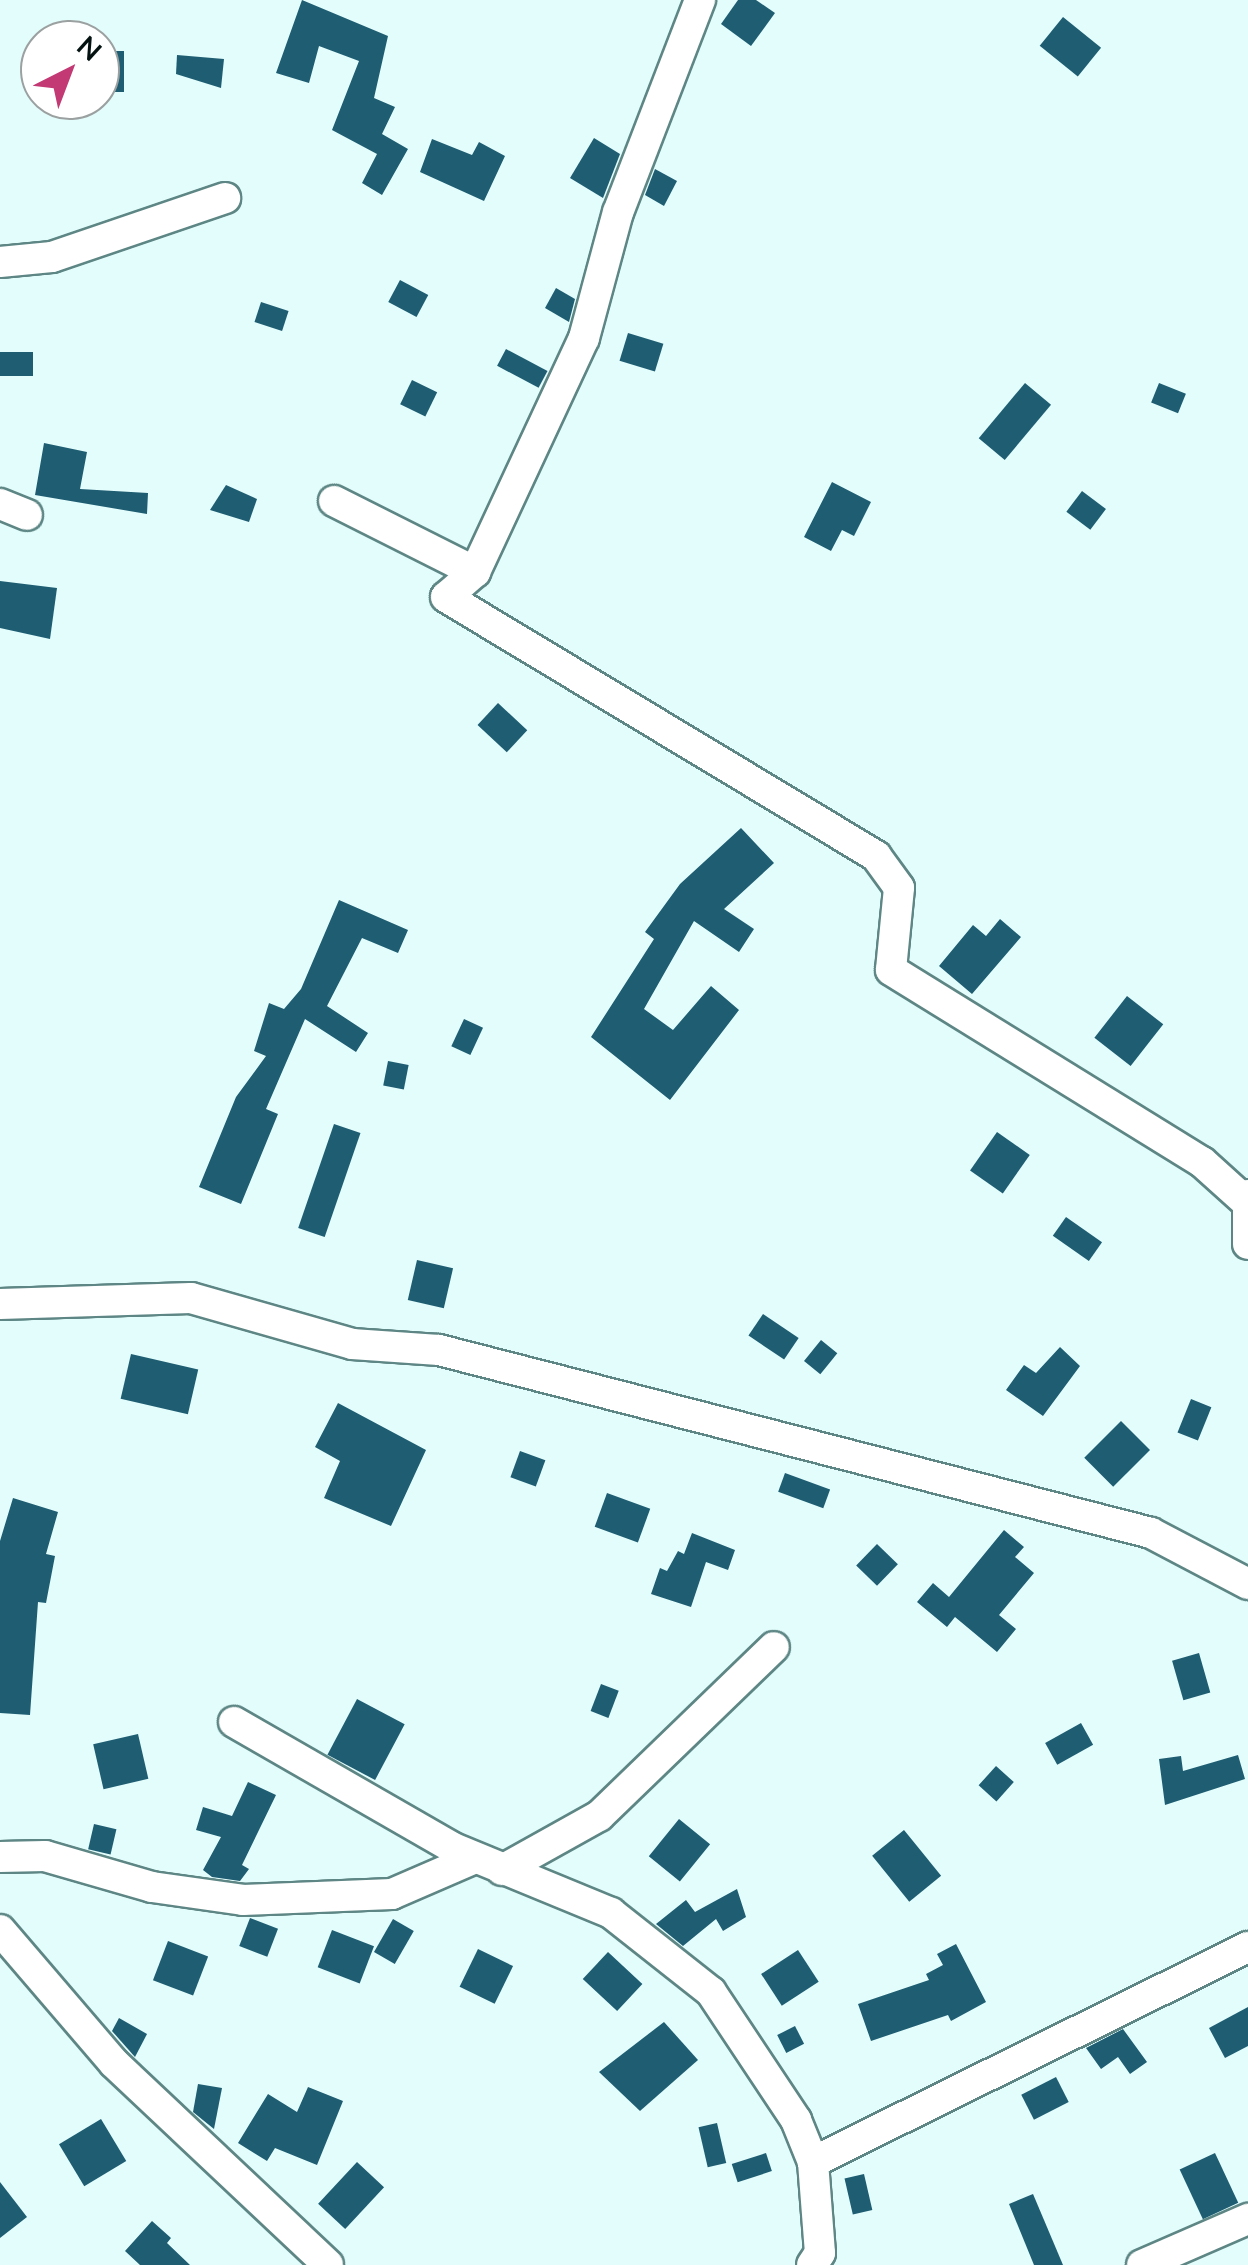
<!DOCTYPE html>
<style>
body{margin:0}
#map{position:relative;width:1248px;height:2265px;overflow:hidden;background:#e3fdfc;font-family:"Nunito Sans",sans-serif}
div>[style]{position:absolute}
.building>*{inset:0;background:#1e5d72;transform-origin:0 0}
.roads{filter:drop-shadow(2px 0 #5d8684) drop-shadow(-2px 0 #5d8684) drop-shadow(0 2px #5d8684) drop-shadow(0 -2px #5d8684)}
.minor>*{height:30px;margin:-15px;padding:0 15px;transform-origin:15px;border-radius:15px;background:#fff}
span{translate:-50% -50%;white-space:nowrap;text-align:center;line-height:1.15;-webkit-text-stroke:10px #fff;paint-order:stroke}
.north{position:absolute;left:20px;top:20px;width:100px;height:100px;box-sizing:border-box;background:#fff;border:2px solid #9ba1a0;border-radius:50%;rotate:42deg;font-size:28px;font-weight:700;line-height:40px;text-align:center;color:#041312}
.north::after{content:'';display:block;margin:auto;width:35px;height:45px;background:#c23974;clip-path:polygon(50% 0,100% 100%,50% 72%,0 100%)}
</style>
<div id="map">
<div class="building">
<div style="clip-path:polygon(302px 0,388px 36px,374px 98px,395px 107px,382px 134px,408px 149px,382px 195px,362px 183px,377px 154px,332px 130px,359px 61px,319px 46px,309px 83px,276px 73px)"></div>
<div style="clip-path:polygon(738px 0,756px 0,775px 13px,751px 46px,721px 24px)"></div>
<div style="left:1063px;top:17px;width:49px;height:37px;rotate:39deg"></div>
<div style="left:100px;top:51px;width:24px;height:41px"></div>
<div style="clip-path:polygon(177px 55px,224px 59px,221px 88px,176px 74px)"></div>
<div style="clip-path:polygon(594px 138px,620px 154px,603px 198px,570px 178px)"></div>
<div style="clip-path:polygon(432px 139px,472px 155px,479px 142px,505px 156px,484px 201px,420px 172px)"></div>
<div style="clip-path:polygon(655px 169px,677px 181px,664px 206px,645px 195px)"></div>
<div style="left:400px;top:280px;width:32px;height:25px;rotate:28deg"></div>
<div style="clip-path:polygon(556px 288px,575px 299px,569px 322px,545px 308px)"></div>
<div style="left:261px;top:302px;width:29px;height:21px;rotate:18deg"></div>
<div style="left:628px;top:333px;width:37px;height:29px;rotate:17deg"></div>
<div style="left:506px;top:349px;width:47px;height:19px;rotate:28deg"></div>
<div style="left:33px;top:352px;width:24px;height:33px;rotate:90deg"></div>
<div style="left:412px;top:380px;width:28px;height:27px;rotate:26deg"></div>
<div style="left:1025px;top:383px;width:34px;height:72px;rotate:40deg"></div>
<div style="left:1159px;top:383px;width:29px;height:21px;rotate:22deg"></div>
<div style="clip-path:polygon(44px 443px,87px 452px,80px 489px,148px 493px,147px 514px,35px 495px)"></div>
<div style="clip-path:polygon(832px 482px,871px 502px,854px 536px,842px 530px,831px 551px,804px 537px)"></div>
<div style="clip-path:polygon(226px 485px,257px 499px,249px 522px,210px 510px)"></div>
<div style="left:1082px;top:491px;width:30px;height:26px;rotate:37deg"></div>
<div style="clip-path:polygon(0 581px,57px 588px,50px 639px,0 628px)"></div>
<div style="left:498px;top:703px;width:40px;height:30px;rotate:43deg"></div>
<div style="clip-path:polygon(741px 828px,774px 863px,724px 909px,754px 929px,739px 952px,694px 921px,644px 1009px,673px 1030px,711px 986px,739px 1010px,670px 1100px,591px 1037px,654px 939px,645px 932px,680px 884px)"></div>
<div style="clip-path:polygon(339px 900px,408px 930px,398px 953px,362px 938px,327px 1006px,368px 1033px,356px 1052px,305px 1019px,266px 1109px,278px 1114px,241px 1204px,199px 1187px,236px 1097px,266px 1056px,254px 1051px,269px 1003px,284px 1009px,301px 989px)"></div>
<div style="clip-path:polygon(1000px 919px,1021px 937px,972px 994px,939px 966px,973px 925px,986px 936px)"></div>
<div style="left:1127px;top:996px;width:46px;height:53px;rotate:38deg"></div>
<div style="left:464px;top:1019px;width:21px;height:30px;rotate:25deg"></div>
<div style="left:388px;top:1061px;width:21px;height:25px;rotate:11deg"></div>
<div style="left:334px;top:1124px;width:28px;height:110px;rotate:19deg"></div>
<div style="left:997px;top:1132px;width:40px;height:47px;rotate:35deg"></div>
<div style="left:1066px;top:1217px;width:44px;height:23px;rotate:35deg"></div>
<div style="left:417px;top:1260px;width:37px;height:41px;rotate:13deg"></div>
<div style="left:763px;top:1314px;width:43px;height:26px;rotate:34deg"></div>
<div style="left:821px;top:1340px;width:21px;height:27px;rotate:39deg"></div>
<div style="clip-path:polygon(1060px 1347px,1080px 1366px,1043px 1416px,1006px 1390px,1024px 1365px,1036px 1373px)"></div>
<div style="left:131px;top:1354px;width:69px;height:46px;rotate:13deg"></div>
<div style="left:1191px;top:1399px;width:22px;height:36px;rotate:22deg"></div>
<div style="clip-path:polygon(338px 1403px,426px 1450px,391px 1526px,324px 1498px,340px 1461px,315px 1447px)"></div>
<div style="left:1121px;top:1421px;width:41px;height:52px;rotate:45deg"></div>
<div style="left:520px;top:1451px;width:27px;height:28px;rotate:20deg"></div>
<div style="left:785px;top:1473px;width:48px;height:20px;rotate:20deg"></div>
<div style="left:607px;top:1493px;width:46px;height:36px;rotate:20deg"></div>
<div style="clip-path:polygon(13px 1498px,58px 1512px,46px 1554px,55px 1556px,46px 1603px,38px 1602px,30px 1715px,0 1713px,0 1541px)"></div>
<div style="clip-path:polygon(1004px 1530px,1024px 1547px,1015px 1557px,1034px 1573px,999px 1615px,1016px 1629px,997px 1652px,955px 1617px,947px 1627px,917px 1602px,933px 1583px,949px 1597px)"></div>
<div style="clip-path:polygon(692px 1533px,735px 1550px,728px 1570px,706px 1562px,691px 1607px,651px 1594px,660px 1568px,667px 1571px,678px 1551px,684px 1554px)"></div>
<div style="left:877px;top:1544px;width:29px;height:30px;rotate:44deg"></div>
<div style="left:1199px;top:1653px;width:41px;height:28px;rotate:74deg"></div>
<div style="left:601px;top:1684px;width:19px;height:29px;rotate:21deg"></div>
<div style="left:357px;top:1699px;width:54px;height:63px;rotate:28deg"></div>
<div style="left:1081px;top:1723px;width:25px;height:41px;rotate:61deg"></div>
<div style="left:138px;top:1734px;width:46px;height:46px;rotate:77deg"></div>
<div style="clip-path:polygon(1238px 1755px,1245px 1779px,1165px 1805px,1159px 1759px,1181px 1756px,1183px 1771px)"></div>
<div style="left:996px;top:1766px;width:24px;height:26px;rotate:42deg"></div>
<div style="clip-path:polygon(248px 1782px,276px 1795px,242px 1865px,249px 1869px,240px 1881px,212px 1877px,203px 1870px,221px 1837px,196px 1830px,203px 1807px,232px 1816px)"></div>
<div style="left:679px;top:1819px;width:40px;height:48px;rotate:39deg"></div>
<div style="left:94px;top:1824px;width:23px;height:26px;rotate:13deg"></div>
<div style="left:904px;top:1830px;width:59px;height:41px;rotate:51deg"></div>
<div style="clip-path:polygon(737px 1889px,746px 1917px,723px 1931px,716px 1919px,683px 1946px,656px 1924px,686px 1900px,695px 1912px)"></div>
<div style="left:250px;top:1918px;width:30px;height:30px;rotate:21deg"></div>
<div style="left:393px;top:1919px;width:24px;height:38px;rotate:30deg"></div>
<div style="left:332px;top:1930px;width:45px;height:40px;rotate:21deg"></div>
<div style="left:168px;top:1941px;width:43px;height:42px;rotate:21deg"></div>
<div style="clip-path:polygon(956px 1944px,986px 2002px,951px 2021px,948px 2015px,871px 2041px,858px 2004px,929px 1980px,926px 1974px,943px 1965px,937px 1954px)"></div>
<div style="left:478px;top:1949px;width:39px;height:42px;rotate:26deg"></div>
<div style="left:798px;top:1950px;width:38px;height:44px;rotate:57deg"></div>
<div style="left:608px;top:1952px;width:47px;height:37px;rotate:43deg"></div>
<div style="clip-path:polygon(1248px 2007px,1248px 2046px,1225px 2058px,1209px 2028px)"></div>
<div style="clip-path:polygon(119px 2018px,147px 2034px,135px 2057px,112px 2031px)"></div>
<div style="clip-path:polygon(664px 2022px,698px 2060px,640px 2111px,599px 2072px)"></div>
<div style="left:795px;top:2026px;width:20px;height:20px;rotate:63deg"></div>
<div style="clip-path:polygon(1123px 2029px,1147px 2062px,1130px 2074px,1118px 2057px,1101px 2069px,1086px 2048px)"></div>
<div style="left:1056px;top:2077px;width:28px;height:39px;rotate:63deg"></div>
<div style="clip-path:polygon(198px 2084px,222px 2088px,214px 2129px,193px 2112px)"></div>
<div style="clip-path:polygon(308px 2087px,343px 2101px,317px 2165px,275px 2148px,267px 2161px,238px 2143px,268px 2094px,297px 2112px)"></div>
<div style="left:101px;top:2119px;width:49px;height:49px;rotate:59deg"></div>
<div style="left:717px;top:2123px;width:41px;height:19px;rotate:77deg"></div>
<div style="left:766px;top:2153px;width:19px;height:36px;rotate:72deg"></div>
<div style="left:1215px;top:2153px;width:55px;height:39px;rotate:65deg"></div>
<div style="left:357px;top:2162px;width:37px;height:57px;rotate:43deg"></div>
<div style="left:864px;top:2174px;width:37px;height:20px;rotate:77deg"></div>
<div style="clip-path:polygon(0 2182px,27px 2217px,0 2238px)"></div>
<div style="clip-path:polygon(1033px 2194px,1063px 2265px,1034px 2265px,1009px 2204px)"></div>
<div style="clip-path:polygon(152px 2221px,171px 2238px,167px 2243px,190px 2265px,140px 2265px,125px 2251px)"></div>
</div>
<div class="roads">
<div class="minor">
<div style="left:700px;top:0;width:227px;rotate:111.1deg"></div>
<div style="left:618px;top:212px;width:131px;rotate:105.1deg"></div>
<div style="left:584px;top:338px;width:258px;rotate:115deg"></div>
<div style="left:475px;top:572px;width:38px;rotate:139deg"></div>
<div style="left:446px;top:597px;width:502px;rotate:31.06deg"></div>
<div style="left:876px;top:856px;width:39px;rotate:54deg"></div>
<div style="left:899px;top:888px;width:82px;rotate:95.6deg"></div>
<div style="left:891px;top:970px;width:365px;rotate:31.7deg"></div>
<div style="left:1202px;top:1162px;width:57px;rotate:42.1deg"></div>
<div style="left:0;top:262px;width:52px;rotate:-5.5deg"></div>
<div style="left:52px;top:257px;width:183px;rotate:-18.8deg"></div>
<div style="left:334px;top:501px;width:158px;rotate:26.7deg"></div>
<div style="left:0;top:504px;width:29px;rotate:22deg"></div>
<div style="left:1248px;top:1195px;width:49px;rotate:90deg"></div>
<div style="left:0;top:1304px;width:191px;rotate:-1.8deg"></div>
<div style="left:191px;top:1298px;width:167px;rotate:15.9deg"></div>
<div style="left:352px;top:1344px;width:87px;rotate:3.9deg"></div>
<div style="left:439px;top:1350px;width:735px;rotate:14.41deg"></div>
<div style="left:1151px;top:1533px;width:110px;rotate:27.7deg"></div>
<div style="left:234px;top:1722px;width:250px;rotate:29.9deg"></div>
<div style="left:451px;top:1847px;width:173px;rotate:22.4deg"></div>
<div style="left:611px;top:1913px;width:127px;rotate:38.3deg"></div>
<div style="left:711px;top:1992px;width:154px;rotate:56.4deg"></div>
<div style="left:796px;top:2120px;width:45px;rotate:68deg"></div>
<div style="left:813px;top:2162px;width:91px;rotate:85.6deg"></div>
<div style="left:820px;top:2253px;width:14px;rotate:124deg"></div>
<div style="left:0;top:1857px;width:45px;rotate:-1.3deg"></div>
<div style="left:45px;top:1856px;width:111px;rotate:16.2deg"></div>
<div style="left:152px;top:1887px;width:92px;rotate:8.1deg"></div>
<div style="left:243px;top:1900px;width:149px;rotate:-2.3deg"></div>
<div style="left:392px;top:1894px;width:90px;rotate:-23.4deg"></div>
<div style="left:502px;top:1870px;width:111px;rotate:-29.1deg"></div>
<div style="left:599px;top:1816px;width:243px;rotate:-44deg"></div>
<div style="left:0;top:1930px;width:175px;rotate:49.4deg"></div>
<div style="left:114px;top:2063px;width:294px;rotate:43.3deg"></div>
<div style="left:813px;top:2162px;width:485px;rotate:-26.3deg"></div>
<div style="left:1142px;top:2265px;width:116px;rotate:-23.5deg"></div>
</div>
</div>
<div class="north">N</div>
</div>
